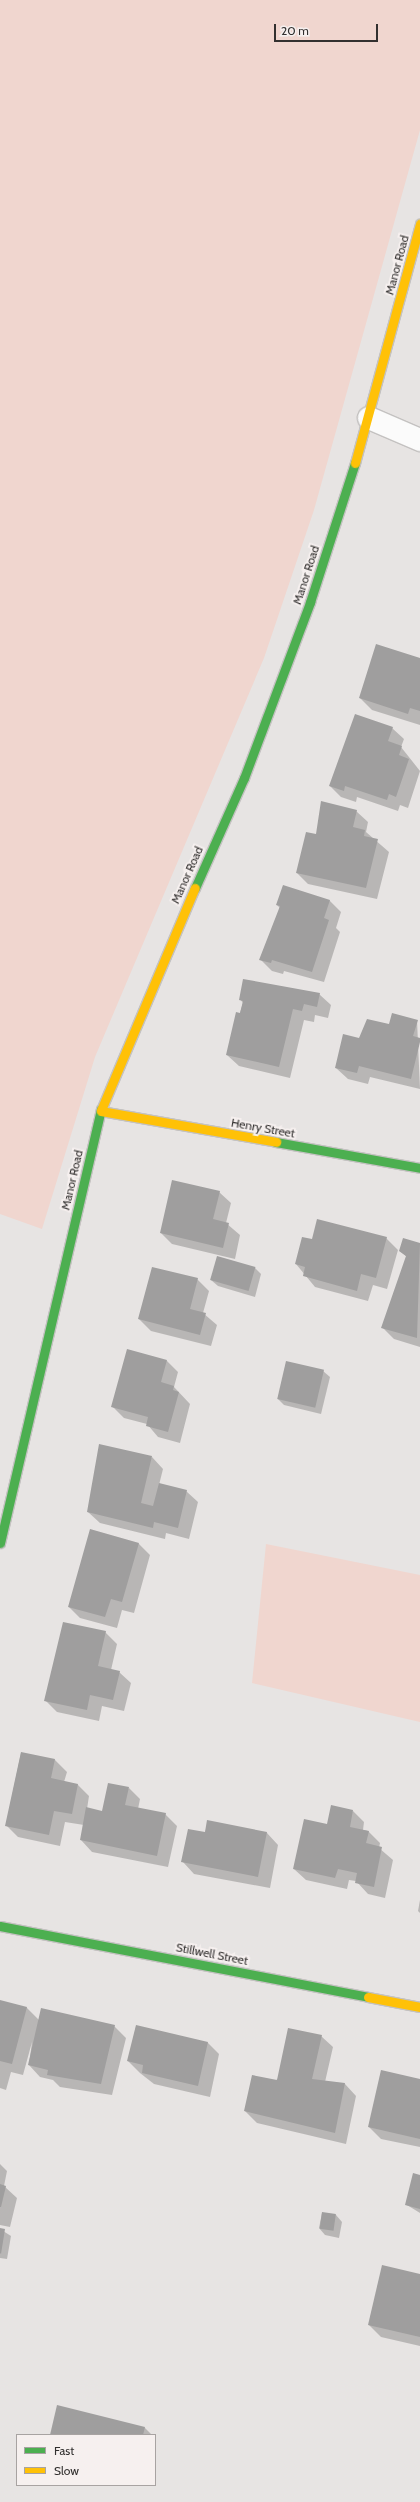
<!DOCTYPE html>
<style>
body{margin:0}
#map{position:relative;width:420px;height:2502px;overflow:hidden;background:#e7e4e3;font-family:Cabin,sans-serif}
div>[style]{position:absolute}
.green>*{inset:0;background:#f0d6cf}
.shadow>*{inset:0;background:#0003}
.building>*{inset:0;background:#9f9e9e;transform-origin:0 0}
.roads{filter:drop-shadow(1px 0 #c4c2c1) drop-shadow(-1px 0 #c4c2c1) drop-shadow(0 1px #c4c2c1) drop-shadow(0 -1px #c4c2c1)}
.street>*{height:22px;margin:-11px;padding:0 11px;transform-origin:11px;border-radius:11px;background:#fbfbfb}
.fast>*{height:9px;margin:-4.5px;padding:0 4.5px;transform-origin:4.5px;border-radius:4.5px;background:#4caf50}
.slow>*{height:9px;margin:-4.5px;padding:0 4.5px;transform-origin:4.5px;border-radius:4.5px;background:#ffc107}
span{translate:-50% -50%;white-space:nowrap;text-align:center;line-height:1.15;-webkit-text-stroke:4px #f6f0ef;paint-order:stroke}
.street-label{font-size:12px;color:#32302f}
.legend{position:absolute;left:16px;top:2434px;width:140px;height:52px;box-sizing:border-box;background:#f6f0ef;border:1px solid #a8a3a2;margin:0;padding:5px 7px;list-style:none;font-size:12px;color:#32302f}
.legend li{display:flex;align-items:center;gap:8px;height:20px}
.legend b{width:20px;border:1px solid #a8a3a2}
.scale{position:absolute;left:274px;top:24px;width:104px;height:18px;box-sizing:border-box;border:2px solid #32302f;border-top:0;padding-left:5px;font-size:12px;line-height:14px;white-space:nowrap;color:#32302f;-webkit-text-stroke:3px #f6f0ef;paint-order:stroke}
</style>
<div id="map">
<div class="green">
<div style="clip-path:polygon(0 0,420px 0,420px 130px,314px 510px,264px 658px,95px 1057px,42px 1229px,0 1214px)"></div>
<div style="clip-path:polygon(266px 1544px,420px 1575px,420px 1722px,252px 1683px)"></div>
</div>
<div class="shadow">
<div style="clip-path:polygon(420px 659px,420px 725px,372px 710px,360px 698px)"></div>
<div style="clip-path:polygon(392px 728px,404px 739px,401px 747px,420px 771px,408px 808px,400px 805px,398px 811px,357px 797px,356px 802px,341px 797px,330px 786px)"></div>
<div style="clip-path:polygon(356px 811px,368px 822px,366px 832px,389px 852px,377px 899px,308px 884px,297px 873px,317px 835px)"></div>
<div style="clip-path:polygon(329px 900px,341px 912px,336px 928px,340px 932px,324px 982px,284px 971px,283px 974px,272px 971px,260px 959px,280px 908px,277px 905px)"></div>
<div style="clip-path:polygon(319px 994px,331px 1005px,328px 1018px,315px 1015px,314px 1022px,304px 1020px,290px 1078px,239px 1066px,227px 1055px,243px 1003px,240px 999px)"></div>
<div style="clip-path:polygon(417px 1020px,420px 1089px,370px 1077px,368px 1084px,348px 1079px,336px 1068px,359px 1040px,390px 1026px)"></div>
<div style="clip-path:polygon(219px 1192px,231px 1203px,226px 1223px,240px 1235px,235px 1259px,172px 1244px,161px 1233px)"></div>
<div style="clip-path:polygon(386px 1238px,398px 1250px,387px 1289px,373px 1285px,368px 1301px,315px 1287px,296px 1264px,312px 1241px)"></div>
<div style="clip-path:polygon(404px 1239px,420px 1244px,420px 1347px,394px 1339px,383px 1328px,407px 1257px,400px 1251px)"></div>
<div style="clip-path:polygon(255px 1268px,261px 1274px,255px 1297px,218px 1286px,211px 1280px)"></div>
<div style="clip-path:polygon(197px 1279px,209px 1291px,203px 1313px,217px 1325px,211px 1346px,151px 1331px,139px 1319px)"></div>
<div style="clip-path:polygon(128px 1350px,167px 1361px,178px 1372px,174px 1387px,190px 1404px,180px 1443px,158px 1437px,147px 1424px,124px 1418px,112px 1406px)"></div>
<div style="clip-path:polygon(323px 1371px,330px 1377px,321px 1414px,284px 1405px,278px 1399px)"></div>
<div style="clip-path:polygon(152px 1457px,163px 1469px,159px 1485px,186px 1491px,198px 1502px,189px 1539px,166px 1533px,165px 1539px,100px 1523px,88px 1512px)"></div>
<div style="clip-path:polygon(91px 1530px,139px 1544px,150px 1555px,134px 1613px,122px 1610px,117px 1628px,80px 1618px,69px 1607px)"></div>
<div style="clip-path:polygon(105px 1632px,117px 1644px,111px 1670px,119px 1672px,131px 1683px,124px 1711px,102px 1706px,99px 1721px,57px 1712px,45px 1700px)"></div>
<div style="clip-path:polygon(21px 1753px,55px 1760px,67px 1772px,64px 1782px,78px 1785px,89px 1796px,87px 1809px,103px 1812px,129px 1788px,140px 1799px,138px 1809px,165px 1814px,177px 1826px,168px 1867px,92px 1852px,81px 1840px,84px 1825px,65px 1822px,60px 1846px,18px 1837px,6px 1825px)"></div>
<div style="clip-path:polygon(353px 1811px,364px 1822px,363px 1830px,368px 1831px,380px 1843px,379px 1848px,393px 1860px,385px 1898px,368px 1894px,356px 1881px,349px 1880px,347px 1889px,306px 1880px,294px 1869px,328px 1825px)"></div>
<div style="clip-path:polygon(208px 1821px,267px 1833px,278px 1845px,270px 1888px,194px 1874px,183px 1862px,205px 1833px)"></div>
<div style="clip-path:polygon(420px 1900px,420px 1913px,418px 1911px)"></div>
<div style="clip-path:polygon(0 2001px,27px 2008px,39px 2020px,114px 2026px,126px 2038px,112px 2095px,60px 2087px,53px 2080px,40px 2077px,29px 2065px,32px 2042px,23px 2075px,11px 2072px,6px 2090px,0 2088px)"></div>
<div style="clip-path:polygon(136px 2027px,208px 2043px,219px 2054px,210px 2097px,154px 2084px,140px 2073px,128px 2061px)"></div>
<div style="clip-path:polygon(321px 2036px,333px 2047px,325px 2082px,345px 2084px,356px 2096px,346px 2144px,257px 2123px,245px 2111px)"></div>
<div style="clip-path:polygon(420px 2080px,420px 2147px,381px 2139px,369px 2127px)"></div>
<div style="clip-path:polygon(0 2164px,7px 2171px,4px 2186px,17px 2198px,10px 2227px,0 2225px)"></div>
<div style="clip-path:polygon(420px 2176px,420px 2213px,407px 2205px)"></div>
<div style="clip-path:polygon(322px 2213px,336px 2215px,342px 2222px,339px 2238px,325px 2235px,319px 2228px)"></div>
<div style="clip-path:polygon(0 2229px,11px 2236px,7px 2259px,0 2258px)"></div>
<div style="clip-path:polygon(420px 2275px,420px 2346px,381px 2337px,369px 2325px)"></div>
<div style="clip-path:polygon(145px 2428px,152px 2435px,51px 2435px)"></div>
</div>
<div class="building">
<div style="clip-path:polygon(376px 644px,420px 658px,420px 711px,410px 708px,408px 714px,359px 698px)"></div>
<div style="clip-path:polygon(355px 714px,393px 727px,388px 741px,402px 746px,399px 755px,409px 759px,396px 797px,389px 794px,387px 800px,345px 786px,344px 791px,329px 786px)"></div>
<div style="clip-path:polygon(321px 801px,357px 810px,353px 827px,365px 830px,364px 836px,378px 839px,366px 888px,296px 873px,306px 832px,316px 834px)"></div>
<div style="clip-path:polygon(283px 885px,330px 900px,324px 918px,329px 920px,312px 972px,272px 960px,271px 963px,259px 960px,280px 906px,276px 905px)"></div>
<div style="clip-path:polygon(243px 979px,320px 993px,317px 1007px,304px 1004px,302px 1011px,293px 1009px,279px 1067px,226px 1055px,236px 1012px,240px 1013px,243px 1001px,239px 1000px)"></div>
<div style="clip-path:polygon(392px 1013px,418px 1020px,413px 1036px,420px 1038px,420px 1042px,411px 1079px,359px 1066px,357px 1073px,335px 1068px,343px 1034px,359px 1038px,367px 1019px,389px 1024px)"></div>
<div style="clip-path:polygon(172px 1180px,220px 1191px,213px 1219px,229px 1223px,223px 1248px,160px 1233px)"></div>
<div style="clip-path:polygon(317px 1219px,387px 1237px,376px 1278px,361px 1274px,357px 1291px,303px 1276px,305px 1267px,295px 1264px,302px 1237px,312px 1239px)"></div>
<div style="clip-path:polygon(403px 1238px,420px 1243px,417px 1338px,381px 1328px,406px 1256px,399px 1251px)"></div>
<div style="left:217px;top:1256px;width:40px;height:25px;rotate:16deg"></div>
<div style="clip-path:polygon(152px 1267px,198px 1278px,190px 1309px,206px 1313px,200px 1335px,138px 1319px)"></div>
<div style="clip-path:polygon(127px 1349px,167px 1360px,161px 1382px,174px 1386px,173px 1390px,179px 1392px,168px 1432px,146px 1426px,148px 1417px,111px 1407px)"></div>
<div style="left:286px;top:1361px;width:39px;height:39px;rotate:13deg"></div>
<div style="clip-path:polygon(99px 1444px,152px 1456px,141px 1503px,153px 1506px,159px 1483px,187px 1490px,178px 1528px,154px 1522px,153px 1528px,87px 1512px)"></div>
<div style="clip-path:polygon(90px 1529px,139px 1543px,122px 1602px,111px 1599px,105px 1617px,68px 1607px)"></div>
<div style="clip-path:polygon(63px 1622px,106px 1631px,98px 1666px,120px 1671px,113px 1700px,90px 1695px,87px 1710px,44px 1701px)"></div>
<div style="clip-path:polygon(21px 1752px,55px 1759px,51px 1778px,78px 1784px,72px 1814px,54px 1811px,49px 1835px,5px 1826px)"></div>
<div style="clip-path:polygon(108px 1783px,129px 1787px,125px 1805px,166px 1813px,157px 1856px,80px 1840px,86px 1807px,102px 1811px)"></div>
<div style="clip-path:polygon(331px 1805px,353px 1810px,350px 1827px,369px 1831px,366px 1843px,382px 1847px,374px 1887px,355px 1883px,357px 1873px,338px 1869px,335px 1878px,293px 1869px,304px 1819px,327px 1824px)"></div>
<div style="clip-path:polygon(207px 1820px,267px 1832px,258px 1877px,181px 1862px,188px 1829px,205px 1832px)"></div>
<div style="clip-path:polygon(0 2000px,27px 2007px,12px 2064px,0 2061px)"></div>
<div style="clip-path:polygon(41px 2008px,115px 2025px,101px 2084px,47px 2075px,48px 2070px,28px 2065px)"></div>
<div style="clip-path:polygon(136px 2025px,208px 2042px,198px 2086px,142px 2073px,143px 2065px,127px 2061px)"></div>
<div style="clip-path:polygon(288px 2028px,322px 2035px,312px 2079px,345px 2083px,335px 2133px,244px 2111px,252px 2075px,277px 2080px)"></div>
<div style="clip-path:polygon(381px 2070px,420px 2079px,420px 2139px,368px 2127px)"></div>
<div style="clip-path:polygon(413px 2173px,420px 2175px,420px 2209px,405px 2205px)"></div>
<div style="clip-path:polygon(0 2184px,6px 2186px,1px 2207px,0 2207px)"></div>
<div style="left:322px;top:2212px;width:14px;height:17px;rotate:8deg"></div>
<div style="clip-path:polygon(0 2228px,5px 2229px,1px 2254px,0 2253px)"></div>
<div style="clip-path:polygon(382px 2265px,420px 2274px,420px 2337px,368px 2325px)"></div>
<div style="clip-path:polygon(57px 2405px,145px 2427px,143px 2435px,50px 2435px)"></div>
</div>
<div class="roads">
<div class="street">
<div style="left:369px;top:418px;width:56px;rotate:23.3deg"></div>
</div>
<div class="fast">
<div style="left:195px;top:888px;width:120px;rotate:-66deg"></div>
<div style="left:244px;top:778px;width:188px;rotate:-69.4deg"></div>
<div style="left:310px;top:602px;width:146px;rotate:-72.1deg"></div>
<div style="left:276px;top:1142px;width:146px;rotate:10.2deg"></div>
<div style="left:0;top:1543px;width:445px;rotate:-76.9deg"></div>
<div style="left:0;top:1926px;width:375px;rotate:10.9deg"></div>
</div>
<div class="slow">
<div style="left:355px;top:463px;width:248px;rotate:-74.8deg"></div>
<div style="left:101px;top:1110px;width:241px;rotate:-67.1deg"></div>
<div style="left:101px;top:1111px;width:178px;rotate:10deg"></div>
<div style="left:368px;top:1997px;width:53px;rotate:10.9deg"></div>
</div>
</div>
<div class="street-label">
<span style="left:397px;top:265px;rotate:-75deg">Manor Road</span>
<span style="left:306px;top:575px;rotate:-72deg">Manor Road</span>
<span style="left:187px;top:875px;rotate:-66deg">Manor Road</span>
<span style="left:263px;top:1128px;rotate:10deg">Henry Street</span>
<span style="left:72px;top:1180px;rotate:-77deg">Manor Road</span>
<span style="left:212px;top:1954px;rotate:11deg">Stillwell Street</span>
</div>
<ul class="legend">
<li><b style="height:5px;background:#4caf50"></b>Fast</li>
<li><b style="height:5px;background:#ffc107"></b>Slow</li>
</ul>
<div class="scale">20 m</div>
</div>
